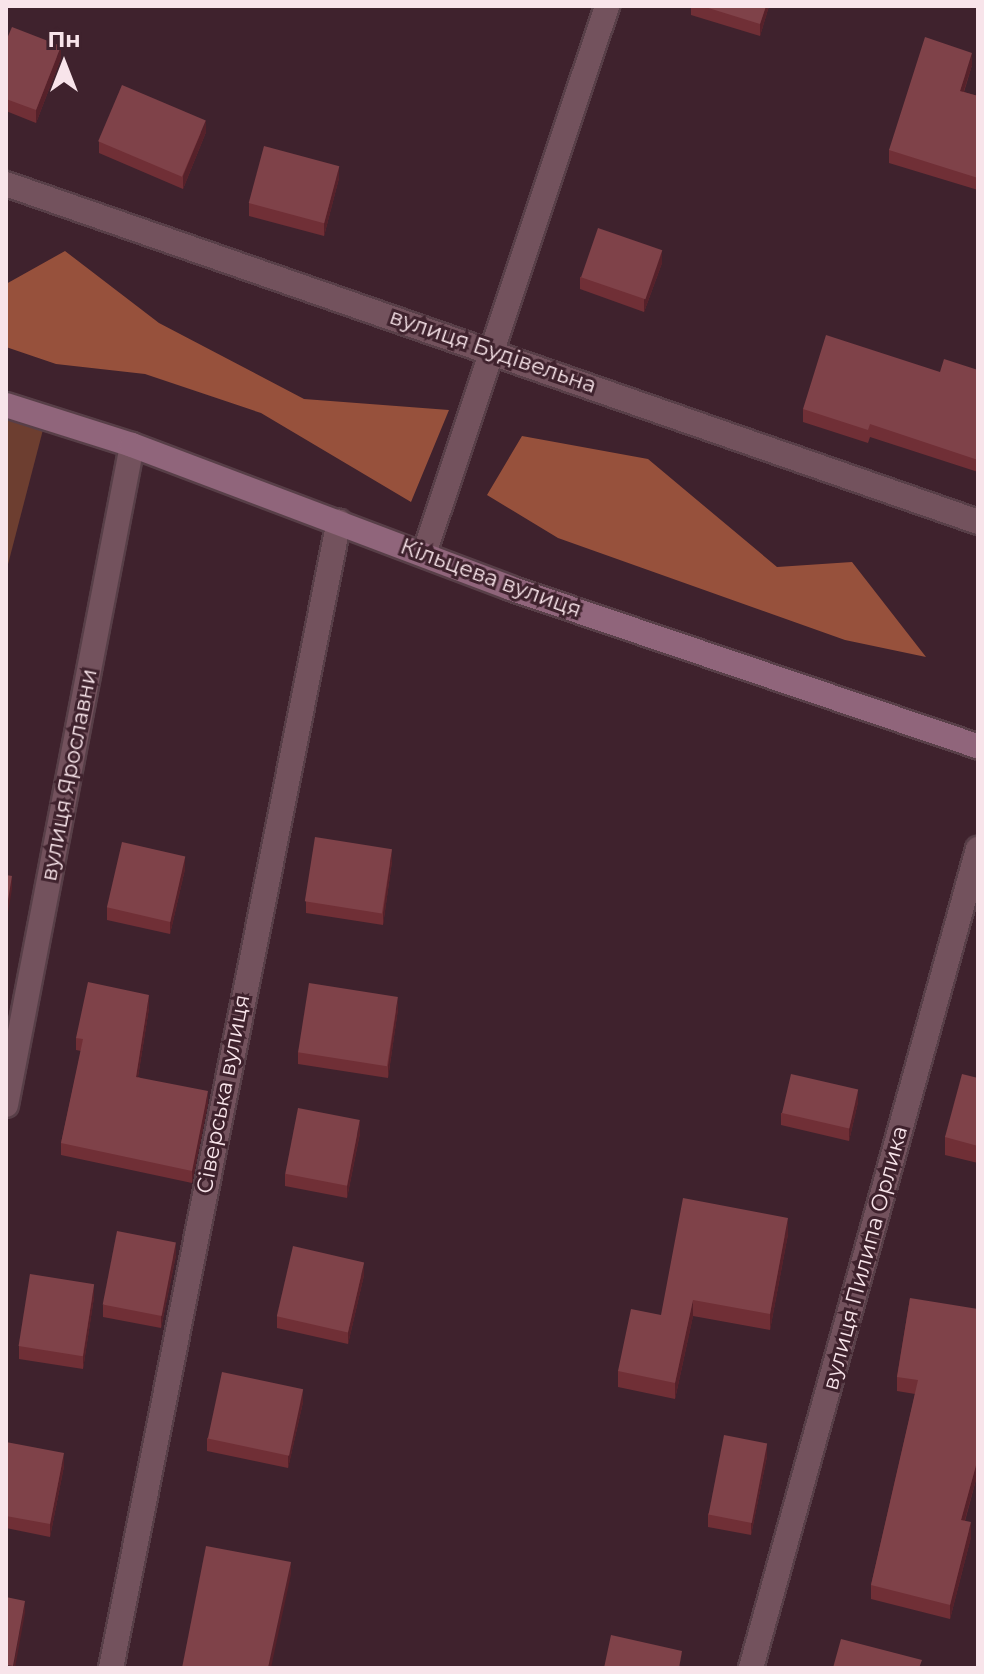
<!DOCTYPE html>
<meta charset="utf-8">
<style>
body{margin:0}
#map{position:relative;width:984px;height:1674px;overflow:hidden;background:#3f222d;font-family:Montserrat,sans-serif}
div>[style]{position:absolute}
.green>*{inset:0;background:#6d3e30}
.forest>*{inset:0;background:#97513c}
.roads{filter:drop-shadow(2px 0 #583f48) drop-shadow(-2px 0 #583f48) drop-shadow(0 2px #583f48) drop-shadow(0 -2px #583f48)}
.street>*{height:24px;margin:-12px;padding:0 12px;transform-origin:12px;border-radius:12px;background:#73525d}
.secondary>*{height:24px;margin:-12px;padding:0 12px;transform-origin:12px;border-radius:12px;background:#90657b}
.wall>*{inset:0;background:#702f36}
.shaded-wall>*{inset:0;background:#56212a}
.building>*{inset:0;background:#7f4249;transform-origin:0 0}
span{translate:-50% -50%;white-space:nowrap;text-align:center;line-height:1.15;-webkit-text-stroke:6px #3f222d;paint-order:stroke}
.street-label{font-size:22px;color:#f8e4ea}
.frame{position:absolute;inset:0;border:8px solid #f8e4ea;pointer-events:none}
.north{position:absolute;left:24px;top:24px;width:80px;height:80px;-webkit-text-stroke:6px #3f222d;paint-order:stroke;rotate:0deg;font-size:22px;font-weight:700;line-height:32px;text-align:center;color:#f8e4ea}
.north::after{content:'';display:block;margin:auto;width:28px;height:36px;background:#f8e4ea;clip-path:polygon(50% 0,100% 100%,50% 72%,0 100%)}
</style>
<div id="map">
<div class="green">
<div style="clip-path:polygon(6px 412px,45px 422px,6px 572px)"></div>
</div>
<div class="forest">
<div style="clip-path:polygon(65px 251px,159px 323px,304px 399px,449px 410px,411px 502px,261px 413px,145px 374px,56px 364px,6px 347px,6px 284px)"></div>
<div style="clip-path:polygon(522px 436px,648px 459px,777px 567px,852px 562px,926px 657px,845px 640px,558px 538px,487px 495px)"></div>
</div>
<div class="roads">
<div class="street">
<div style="left:6px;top:184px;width:1029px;rotate:19.17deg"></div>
<div style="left:424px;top:554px;width:578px;rotate:-71.53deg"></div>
<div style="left:6px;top:1105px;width:672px;rotate:-79.19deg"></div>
<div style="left:111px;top:1668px;width:1169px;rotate:-78.76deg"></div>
<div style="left:751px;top:1668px;width:850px;rotate:-74.51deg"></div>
</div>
<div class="secondary">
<div style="left:6px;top:405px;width:132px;rotate:17.6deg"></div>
<div style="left:132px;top:445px;width:404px;rotate:20.7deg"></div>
<div style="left:510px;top:588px;width:494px;rotate:18.7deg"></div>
</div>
</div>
<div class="wall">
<div style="clip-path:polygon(691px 6px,769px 6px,760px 36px,691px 15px)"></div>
<div style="clip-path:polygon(6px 41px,61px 58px,36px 123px,6px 111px)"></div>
<div style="clip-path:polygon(972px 65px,964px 92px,978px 96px,978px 190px,889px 163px,889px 150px)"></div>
<div style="clip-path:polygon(206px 132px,183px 189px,99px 153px,99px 141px)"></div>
<div style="clip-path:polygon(339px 178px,324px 236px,249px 216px,249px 203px)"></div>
<div style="clip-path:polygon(662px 263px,644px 312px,580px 289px,580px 277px)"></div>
<div style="clip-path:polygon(978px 370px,978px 472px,870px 437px,868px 443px,803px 422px,803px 409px,940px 372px)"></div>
<div style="clip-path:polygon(392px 861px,383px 925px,306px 913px,306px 901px)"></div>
<div style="clip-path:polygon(185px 869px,170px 934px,107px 920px,107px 907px)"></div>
<div style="clip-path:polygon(149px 1008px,138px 1077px,208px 1103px,192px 1183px,61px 1155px,61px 1143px,81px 1051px,76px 1050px,76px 1038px)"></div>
<div style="clip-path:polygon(398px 1009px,388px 1078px,298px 1064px,298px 1052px)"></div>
<div style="clip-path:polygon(978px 1078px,978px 1163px,945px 1155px,945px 1137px)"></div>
<div style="clip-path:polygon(858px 1102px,849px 1141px,781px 1125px,781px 1113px)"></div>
<div style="clip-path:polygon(360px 1133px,347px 1198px,285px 1186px,285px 1174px)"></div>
<div style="clip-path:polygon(788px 1234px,770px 1330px,693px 1316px,675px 1399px,618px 1387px,618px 1371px,661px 1315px)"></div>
<div style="clip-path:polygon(176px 1255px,161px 1328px,103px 1317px,103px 1305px)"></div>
<div style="clip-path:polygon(364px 1275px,348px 1344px,277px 1328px,277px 1316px)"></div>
<div style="clip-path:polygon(94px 1297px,83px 1369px,19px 1359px,19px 1346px)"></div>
<div style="clip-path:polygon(910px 1298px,978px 1472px,965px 1521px,971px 1537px,950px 1619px,871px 1599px,871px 1585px,915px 1394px,897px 1391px,897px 1377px)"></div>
<div style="clip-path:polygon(303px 1402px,288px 1468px,207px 1451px,207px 1438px)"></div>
<div style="clip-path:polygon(6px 1442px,64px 1466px,50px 1537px,6px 1528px)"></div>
<div style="clip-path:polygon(767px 1456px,751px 1535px,708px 1527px,708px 1514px)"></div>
</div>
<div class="shaded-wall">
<div style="clip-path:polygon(766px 6px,769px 6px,760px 36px,760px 24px)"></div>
<div style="clip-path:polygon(61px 46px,61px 58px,36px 123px,36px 110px)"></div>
<div style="clip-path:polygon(972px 53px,972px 65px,960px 103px,960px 91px)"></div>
<div style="clip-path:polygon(206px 120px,206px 132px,183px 189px,183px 176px)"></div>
<div style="clip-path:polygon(339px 166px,339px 178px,324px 236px,324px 224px)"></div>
<div style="clip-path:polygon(662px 250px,662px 263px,644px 312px,644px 300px)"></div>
<div style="clip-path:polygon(392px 849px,392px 861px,383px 925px,383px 913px)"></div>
<div style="clip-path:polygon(185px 857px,185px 869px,170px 934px,170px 922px)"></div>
<div style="clip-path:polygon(12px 876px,12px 889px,6px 925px,6px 913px)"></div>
<div style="clip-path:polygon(149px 995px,149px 1008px,136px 1089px,136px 1077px)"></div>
<div style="clip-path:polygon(398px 997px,398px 1009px,388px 1078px,388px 1066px)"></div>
<div style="clip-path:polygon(858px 1090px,858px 1102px,849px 1141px,849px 1129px)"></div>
<div style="clip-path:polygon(208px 1091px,208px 1103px,192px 1183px,192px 1171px)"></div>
<div style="clip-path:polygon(360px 1120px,360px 1133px,347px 1198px,347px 1186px)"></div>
<div style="clip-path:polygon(788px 1218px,788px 1234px,770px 1330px,770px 1314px)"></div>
<div style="clip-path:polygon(176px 1242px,176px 1255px,161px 1328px,161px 1315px)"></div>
<div style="clip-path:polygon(364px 1263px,364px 1275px,348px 1344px,348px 1332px)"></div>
<div style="clip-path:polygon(94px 1284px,94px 1297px,83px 1369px,83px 1357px)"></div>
<div style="clip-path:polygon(693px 1300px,693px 1316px,675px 1399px,675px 1383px)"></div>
<div style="clip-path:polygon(303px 1389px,303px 1402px,288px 1468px,288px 1456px)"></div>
<div style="clip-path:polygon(767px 1443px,767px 1456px,751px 1535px,751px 1523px)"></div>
<div style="clip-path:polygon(64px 1453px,64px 1466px,50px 1537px,50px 1524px)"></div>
<div style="clip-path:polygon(978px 1458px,978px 1472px,961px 1534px,961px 1520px)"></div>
<div style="clip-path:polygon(971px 1522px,971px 1537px,950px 1619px,950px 1605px)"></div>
<div style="clip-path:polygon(291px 1562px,291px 1574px,271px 1668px,268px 1668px)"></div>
<div style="clip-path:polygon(25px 1601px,25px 1613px,15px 1668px,13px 1668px)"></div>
</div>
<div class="building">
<div style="clip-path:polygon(702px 6px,766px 6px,760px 24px)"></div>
<div style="clip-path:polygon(12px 27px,61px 46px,36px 110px,6px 99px,6px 41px)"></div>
<div style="clip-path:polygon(925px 37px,972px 53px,960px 91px,978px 96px,978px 178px,889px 150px)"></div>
<div style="left:122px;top:85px;width:91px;height:61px;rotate:23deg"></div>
<div style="left:264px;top:146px;width:78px;height:59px;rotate:15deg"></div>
<div style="left:598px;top:228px;width:68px;height:52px;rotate:19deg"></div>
<div style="clip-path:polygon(826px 335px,940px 372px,944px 359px,978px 370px,978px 460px,870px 424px,868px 430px,803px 409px)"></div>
<div style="left:315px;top:837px;width:78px;height:65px;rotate:9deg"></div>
<div style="left:122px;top:842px;width:65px;height:67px;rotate:13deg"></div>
<div style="clip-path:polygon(6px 875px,12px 876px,6px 913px)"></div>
<div style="clip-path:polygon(88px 982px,149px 995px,136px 1077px,208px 1091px,192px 1171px,61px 1143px,83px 1039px,76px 1038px)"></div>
<div style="left:309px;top:983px;width:90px;height:70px;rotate:9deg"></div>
<div style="left:791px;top:1074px;width:69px;height:40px;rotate:13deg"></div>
<div style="clip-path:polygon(962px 1074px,978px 1078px,978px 1146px,945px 1137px)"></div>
<div style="left:298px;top:1108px;width:63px;height:67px;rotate:11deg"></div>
<div style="clip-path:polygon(683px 1198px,788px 1218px,770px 1314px,693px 1300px,675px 1383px,618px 1371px,631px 1309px,661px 1315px)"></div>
<div style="left:117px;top:1231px;width:60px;height:75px;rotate:11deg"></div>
<div style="left:293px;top:1246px;width:73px;height:72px;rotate:13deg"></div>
<div style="left:30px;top:1274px;width:65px;height:73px;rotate:9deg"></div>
<div style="clip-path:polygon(910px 1298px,978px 1309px,978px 1418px,977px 1426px,978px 1427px,978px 1458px,961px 1520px,971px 1522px,950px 1605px,871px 1585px,918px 1380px,897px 1377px)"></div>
<div style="left:222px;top:1372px;width:83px;height:68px;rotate:12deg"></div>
<div style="left:724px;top:1435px;width:44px;height:81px;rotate:11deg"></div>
<div style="clip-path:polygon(6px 1442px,64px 1453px,50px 1524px,6px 1516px)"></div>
<div style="clip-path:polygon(206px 1546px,291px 1562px,268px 1668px,182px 1668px)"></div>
<div style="clip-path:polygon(6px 1597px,25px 1601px,13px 1666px,6px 1665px)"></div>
<div style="clip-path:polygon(611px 1635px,682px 1651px,679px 1668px,604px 1668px)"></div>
<div style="clip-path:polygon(841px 1639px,922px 1660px,919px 1668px,833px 1668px)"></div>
</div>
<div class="street-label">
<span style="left:493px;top:351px;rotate:19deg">вулиця Будівельна</span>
<span style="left:491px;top:578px;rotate:20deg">Кільцева вулиця</span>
<span style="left:69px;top:775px;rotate:-79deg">вулиця Ярославни</span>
<span style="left:223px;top:1094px;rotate:-79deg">Сіверська вулиця</span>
<span style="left:865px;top:1258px;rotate:-75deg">вулиця Пилипа Орлика</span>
</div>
<div class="frame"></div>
<div class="north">Пн</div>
</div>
